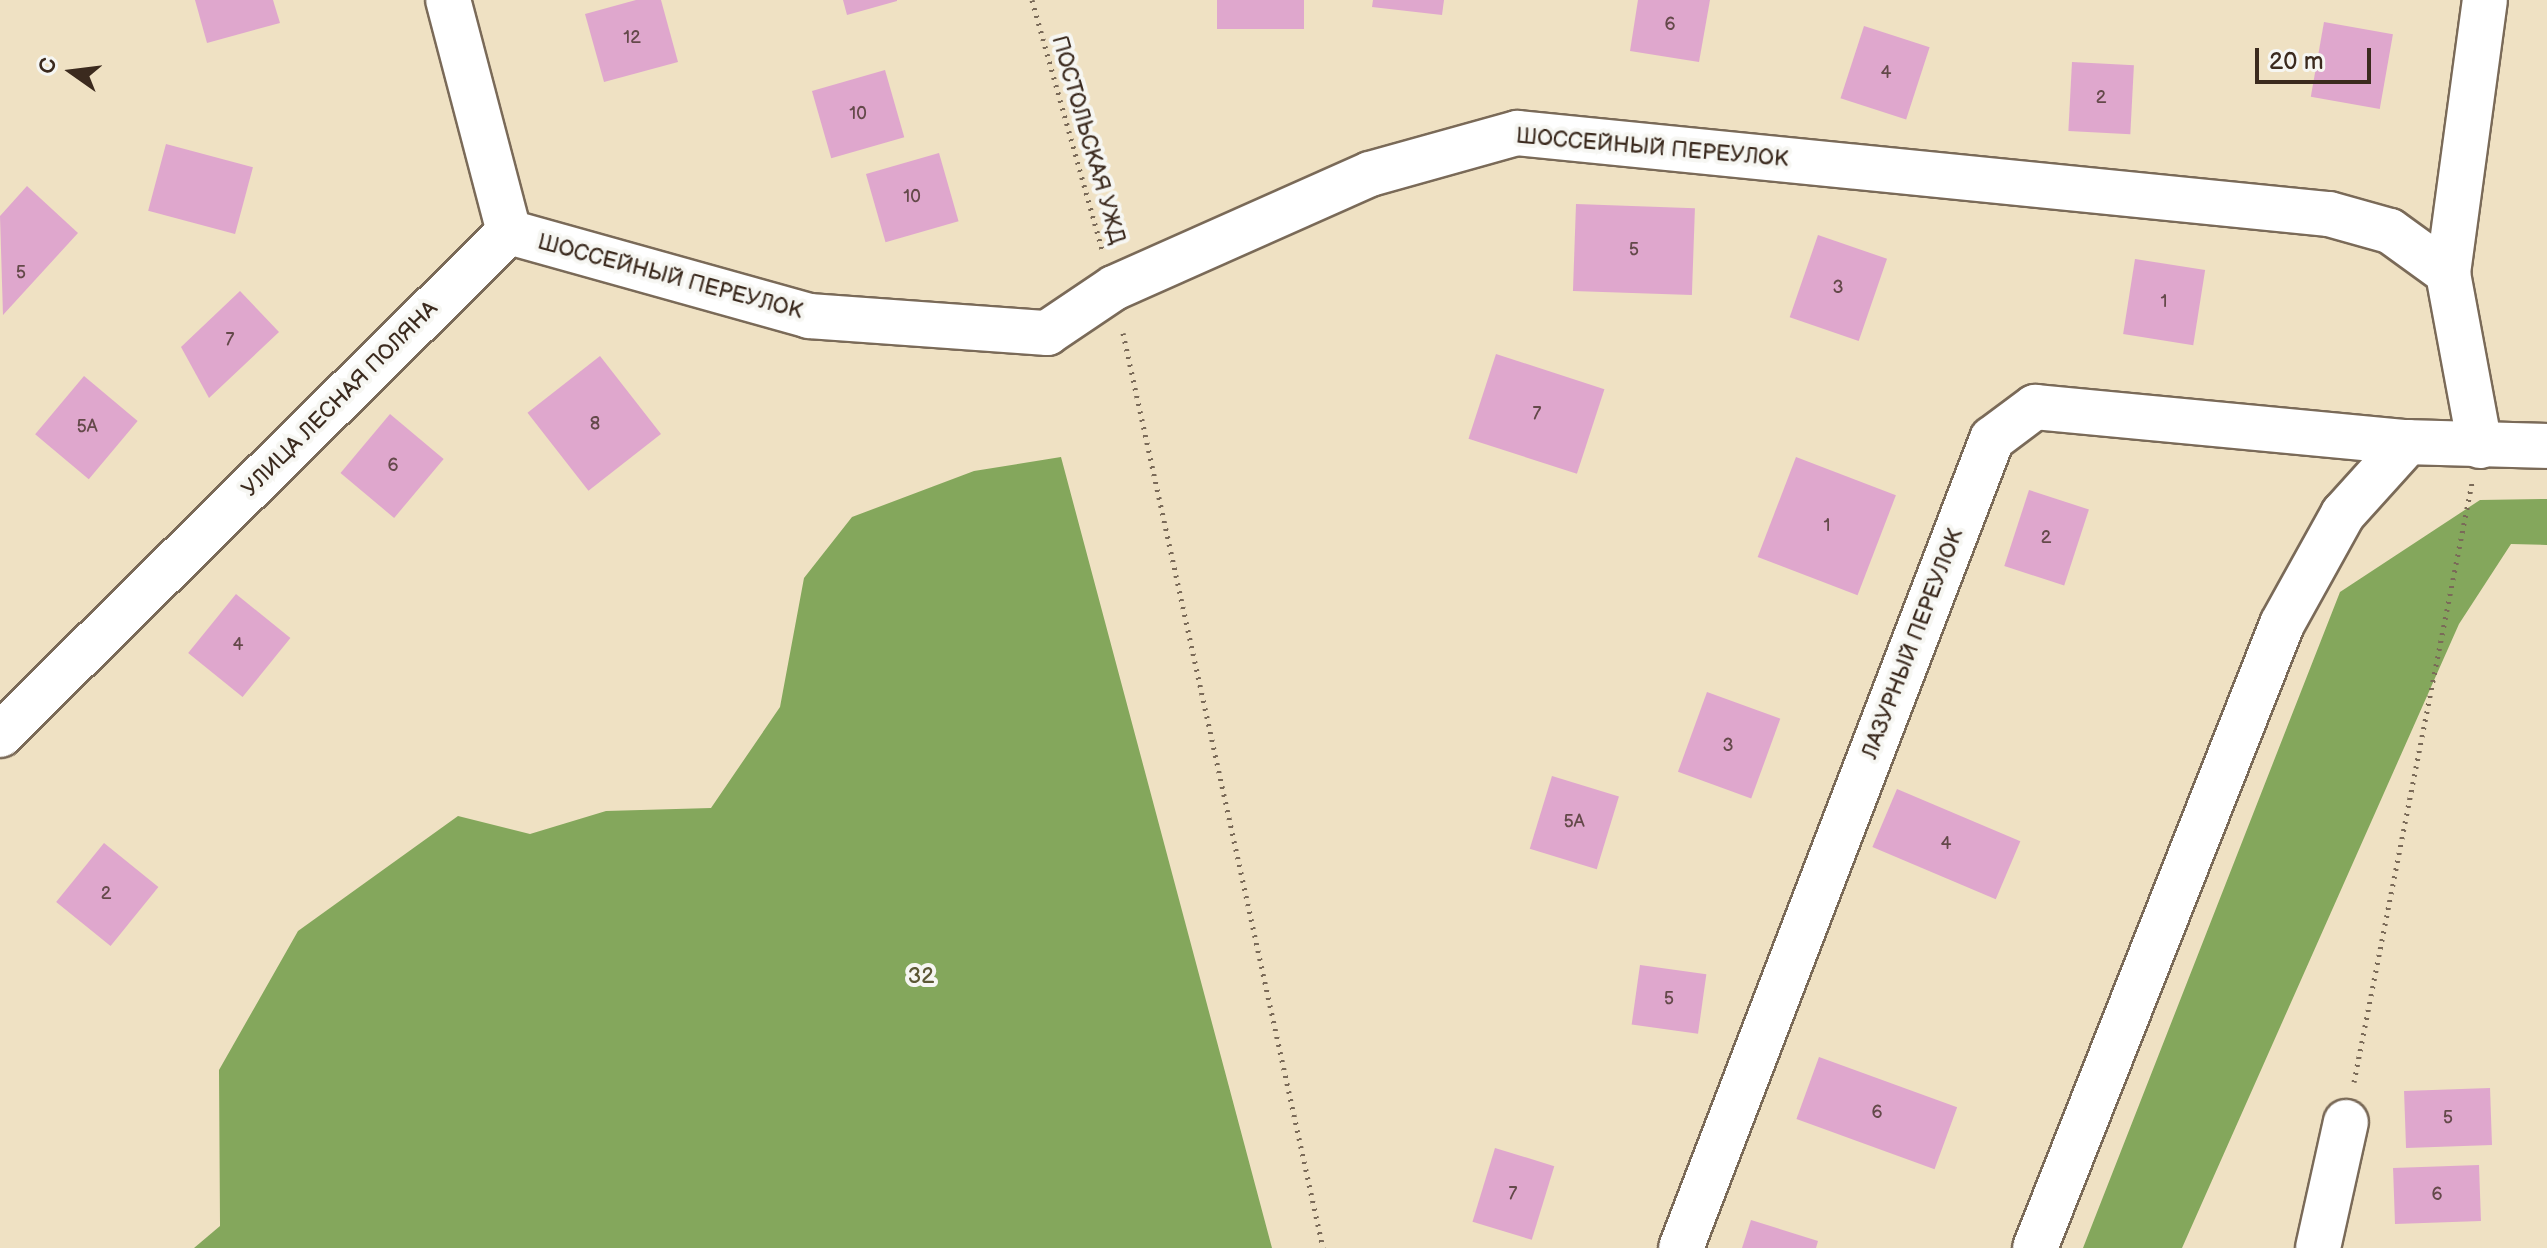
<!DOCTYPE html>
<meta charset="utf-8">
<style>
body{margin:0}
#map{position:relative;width:2547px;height:1248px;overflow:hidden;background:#efe1c3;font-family:"Balsamiq Sans",sans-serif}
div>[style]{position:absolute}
.forest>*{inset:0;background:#84a75c}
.building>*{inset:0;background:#dfa7cd;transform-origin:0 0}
.path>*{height:5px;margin-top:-2.5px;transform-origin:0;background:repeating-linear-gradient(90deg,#7a6a58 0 2px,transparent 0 8px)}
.roads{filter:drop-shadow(2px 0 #7a6a58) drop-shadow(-2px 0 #7a6a58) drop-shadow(0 2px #7a6a58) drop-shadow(0 -2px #7a6a58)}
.minor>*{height:44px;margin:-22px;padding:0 22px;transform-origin:22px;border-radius:22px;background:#fff}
span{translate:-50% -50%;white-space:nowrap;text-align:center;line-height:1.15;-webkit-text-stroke:8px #f6f6f2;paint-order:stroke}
.number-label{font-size:18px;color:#64494a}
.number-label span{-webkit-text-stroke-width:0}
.street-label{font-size:22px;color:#3b2a1e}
.park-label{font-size:22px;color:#5b5734}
.north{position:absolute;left:32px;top:32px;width:80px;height:80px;-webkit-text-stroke:6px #f6f6f2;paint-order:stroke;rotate:284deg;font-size:22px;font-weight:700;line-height:32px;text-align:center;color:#3b2a1e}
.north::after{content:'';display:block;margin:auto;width:28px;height:36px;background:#3b2a1e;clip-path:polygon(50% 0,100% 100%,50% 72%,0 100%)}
.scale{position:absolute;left:2255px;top:48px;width:116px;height:36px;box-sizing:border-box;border:4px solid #3b2a1e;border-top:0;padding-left:10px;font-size:24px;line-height:28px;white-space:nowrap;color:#3b2a1e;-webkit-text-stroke:6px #f6f6f2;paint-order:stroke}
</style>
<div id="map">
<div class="forest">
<div style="clip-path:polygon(1061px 457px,1272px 1248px,194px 1248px,220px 1226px,219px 1070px,298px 931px,458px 816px,530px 834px,606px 811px,711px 808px,780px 707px,804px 578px,852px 517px,974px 471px)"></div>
<div style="clip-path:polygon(2547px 499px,2547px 545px,2511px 544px,2459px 624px,2182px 1248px,2083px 1248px,2340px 592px,2480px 500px)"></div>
</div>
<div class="building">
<div style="clip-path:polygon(195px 0,273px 0,280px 23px,207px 43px)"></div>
<div style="clip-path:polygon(636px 0,661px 0,678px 62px,604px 82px,585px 14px)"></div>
<div style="clip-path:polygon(843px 0,897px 0,897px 1px,847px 15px)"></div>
<div style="left:1217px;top:0;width:87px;height:29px"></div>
<div style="clip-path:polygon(1373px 0,1444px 0,1442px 15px,1372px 7px)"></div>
<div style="clip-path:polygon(1638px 0,1710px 0,1699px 62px,1630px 51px)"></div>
<div style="left:2324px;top:22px;width:70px;height:76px;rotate:10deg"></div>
<div style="left:1864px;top:26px;width:69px;height:76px;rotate:18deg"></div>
<div style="left:2072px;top:62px;width:62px;height:69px;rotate:3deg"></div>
<div style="left:885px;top:70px;width:70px;height:76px;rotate:74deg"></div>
<div style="left:166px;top:144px;width:90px;height:69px;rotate:15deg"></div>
<div style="left:939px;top:153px;width:71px;height:76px;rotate:74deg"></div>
<div style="clip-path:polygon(27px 186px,78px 233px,3px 315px,0 216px)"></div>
<div style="left:1576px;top:204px;width:119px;height:87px;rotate:2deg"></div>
<div style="left:1818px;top:235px;width:73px;height:87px;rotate:19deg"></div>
<div style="left:2135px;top:259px;width:71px;height:76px;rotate:9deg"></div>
<div style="clip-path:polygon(240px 291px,279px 332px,209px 398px,181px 347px)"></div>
<div style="left:1496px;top:354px;width:114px;height:89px;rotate:18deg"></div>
<div style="left:600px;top:356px;width:99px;height:92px;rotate:52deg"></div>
<div style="left:84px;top:376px;width:70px;height:76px;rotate:40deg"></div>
<div style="left:390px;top:414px;width:70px;height:77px;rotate:40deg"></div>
<div style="left:1796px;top:457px;width:107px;height:107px;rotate:21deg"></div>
<div style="left:2029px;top:490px;width:63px;height:80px;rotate:18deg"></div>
<div style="left:236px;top:594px;width:70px;height:76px;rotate:39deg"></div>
<div style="left:1707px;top:692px;width:78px;height:85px;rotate:20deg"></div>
<div style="left:1552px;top:776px;width:70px;height:76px;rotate:17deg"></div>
<div style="left:1897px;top:789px;width:134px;height:63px;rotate:23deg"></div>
<div style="left:104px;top:843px;width:70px;height:76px;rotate:39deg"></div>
<div style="left:1640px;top:965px;width:67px;height:60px;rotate:8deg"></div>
<div style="left:1819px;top:1057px;width:147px;height:66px;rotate:20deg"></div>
<div style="left:2490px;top:1088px;width:57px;height:86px;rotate:88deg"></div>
<div style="left:1495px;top:1148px;width:62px;height:77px;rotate:17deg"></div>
<div style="left:2479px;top:1165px;width:56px;height:86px;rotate:88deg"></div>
<div style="clip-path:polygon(1751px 1220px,1818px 1241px,1816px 1248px,1742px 1248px)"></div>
</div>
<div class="path">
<div style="left:1032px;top:0;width:259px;rotate:74.3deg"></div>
<div style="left:1123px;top:333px;width:937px;rotate:77.67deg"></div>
<div style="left:2354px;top:1082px;width:611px;rotate:-78.86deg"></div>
</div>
<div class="roads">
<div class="minor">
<div style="left:509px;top:232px;width:312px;rotate:15.6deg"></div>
<div style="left:809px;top:316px;width:239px;rotate:4.1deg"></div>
<div style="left:1047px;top:333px;width:81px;rotate:-33.9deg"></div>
<div style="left:1114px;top:288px;width:280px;rotate:-24deg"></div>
<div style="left:1370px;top:174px;width:153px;rotate:-15.6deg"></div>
<div style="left:1517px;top:133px;width:816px;rotate:5.7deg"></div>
<div style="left:2329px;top:214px;width:63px;rotate:15.6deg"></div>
<div style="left:2390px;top:231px;width:72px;rotate:35.9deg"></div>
<div style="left:2480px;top:446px;width:176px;rotate:-100.5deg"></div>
<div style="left:2448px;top:273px;width:275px;rotate:-82.3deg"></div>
<div style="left:0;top:735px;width:716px;rotate:-44.66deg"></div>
<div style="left:509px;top:232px;width:240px;rotate:-104.7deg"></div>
<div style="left:1681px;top:1248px;width:867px;rotate:-68.97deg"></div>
<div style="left:1992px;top:439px;width:54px;rotate:-36.7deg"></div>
<div style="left:2035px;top:407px;width:375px;rotate:5.4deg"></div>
<div style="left:2035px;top:1248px;width:671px;rotate:-68.4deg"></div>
<div style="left:2282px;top:624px;width:126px;rotate:-61deg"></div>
<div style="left:2343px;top:514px;width:97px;rotate:-47.9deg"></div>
<div style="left:2408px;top:442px;width:139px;rotate:1.6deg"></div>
<div style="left:2318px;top:1248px;width:129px;rotate:-77.5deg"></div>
</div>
</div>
<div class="number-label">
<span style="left:1670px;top:25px">6</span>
<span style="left:632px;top:38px">12</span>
<span style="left:1886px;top:73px">4</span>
<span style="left:2101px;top:98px">2</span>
<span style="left:858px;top:114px">10</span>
<span style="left:912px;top:197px">10</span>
<span style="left:1634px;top:250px">5</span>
<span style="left:21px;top:273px">5</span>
<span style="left:1838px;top:288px">3</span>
<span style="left:2164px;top:302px">1</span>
<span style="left:230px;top:340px">7</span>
<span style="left:1537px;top:414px">7</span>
<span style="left:595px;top:424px">8</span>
<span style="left:87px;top:427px">5А</span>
<span style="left:393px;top:466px">6</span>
<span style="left:1827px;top:526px">1</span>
<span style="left:2046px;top:538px">2</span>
<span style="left:238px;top:645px">4</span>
<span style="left:1728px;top:746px">3</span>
<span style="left:1574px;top:822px">5А</span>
<span style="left:1946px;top:844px">4</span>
<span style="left:106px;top:894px">2</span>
<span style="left:1669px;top:999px">5</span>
<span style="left:1877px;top:1113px">6</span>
<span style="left:2448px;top:1118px">5</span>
<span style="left:1513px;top:1194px">7</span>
<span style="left:2437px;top:1195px">6</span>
</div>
<div class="street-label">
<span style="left:1088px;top:140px;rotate:74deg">ПОСТОЛЬСКАЯ УЖД</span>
<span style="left:1652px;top:148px;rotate:5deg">ШОССЕЙНЫЙ ПЕРЕУЛОК</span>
<span style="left:670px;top:277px;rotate:15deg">ШОССЕЙНЫЙ ПЕРЕУЛОК</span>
<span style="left:340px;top:399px;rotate:-45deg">УЛИЦА ЛЕСНАЯ ПОЛЯНА</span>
<span style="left:1913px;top:644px;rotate:-69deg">ЛАЗУРНЫЙ ПЕРЕУЛОК</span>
</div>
<div class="park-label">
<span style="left:921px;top:977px">32</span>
</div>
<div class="north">С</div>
<div class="scale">20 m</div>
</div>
